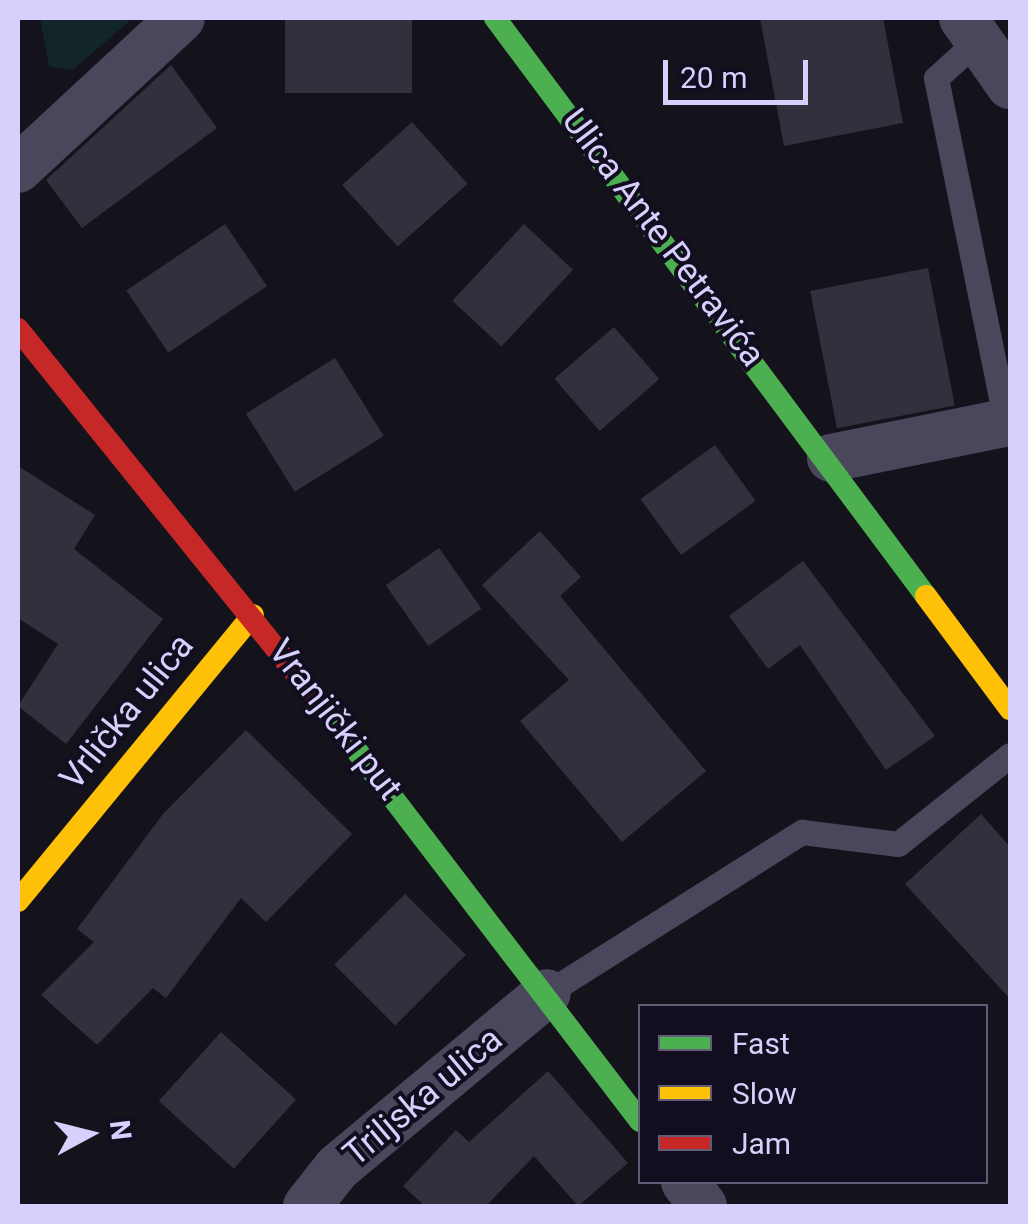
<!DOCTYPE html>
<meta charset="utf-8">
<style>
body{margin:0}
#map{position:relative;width:1028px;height:1224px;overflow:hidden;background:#14121b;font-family:Roboto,sans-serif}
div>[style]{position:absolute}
.green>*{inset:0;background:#122527}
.building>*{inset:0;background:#33303e;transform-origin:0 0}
.lane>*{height:25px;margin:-12.5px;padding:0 12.5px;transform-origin:12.5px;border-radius:12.5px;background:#4a475c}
.street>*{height:48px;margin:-24px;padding:0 24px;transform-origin:24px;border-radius:24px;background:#4a475c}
.fast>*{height:22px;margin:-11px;padding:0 11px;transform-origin:11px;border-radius:11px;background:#4caf50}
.slow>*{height:22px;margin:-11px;padding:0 11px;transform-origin:11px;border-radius:11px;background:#ffc107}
.jam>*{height:22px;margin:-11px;padding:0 11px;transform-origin:11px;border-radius:11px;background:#c62828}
span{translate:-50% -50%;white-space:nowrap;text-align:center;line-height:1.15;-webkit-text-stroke:8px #120e1f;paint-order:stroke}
.street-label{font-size:35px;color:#d7d0fc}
.frame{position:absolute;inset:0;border:20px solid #d7d0fc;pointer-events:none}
.legend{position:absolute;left:638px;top:1004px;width:350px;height:180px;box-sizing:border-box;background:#120e1f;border:2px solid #615c77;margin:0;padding:12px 18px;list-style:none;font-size:30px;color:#d7d0fc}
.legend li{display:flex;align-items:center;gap:20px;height:50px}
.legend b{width:50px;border:2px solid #615c77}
.north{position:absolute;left:40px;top:1084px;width:100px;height:100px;-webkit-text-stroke:8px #120e1f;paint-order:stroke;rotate:83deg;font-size:28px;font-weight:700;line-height:40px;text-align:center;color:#d7d0fc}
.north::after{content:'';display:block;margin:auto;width:35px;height:45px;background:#d7d0fc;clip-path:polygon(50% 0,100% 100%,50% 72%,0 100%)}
.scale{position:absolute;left:663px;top:60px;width:145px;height:45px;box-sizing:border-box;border:5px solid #d7d0fc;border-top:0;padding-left:12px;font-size:30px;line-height:35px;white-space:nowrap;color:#d7d0fc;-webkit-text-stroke:8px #120e1f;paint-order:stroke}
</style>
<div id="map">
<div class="green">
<div style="clip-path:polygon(40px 18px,133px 18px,73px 70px,49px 67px)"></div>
</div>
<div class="building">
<div style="left:285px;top:18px;width:127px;height:75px"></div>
<div style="clip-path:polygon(760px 18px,883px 18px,903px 123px,784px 146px)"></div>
<div style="clip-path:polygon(171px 65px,217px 128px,82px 228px,46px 180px)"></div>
<div style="left:412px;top:122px;width:83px;height:94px;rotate:48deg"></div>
<div style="left:225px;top:224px;width:75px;height:119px;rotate:56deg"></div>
<div style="left:524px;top:224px;width:67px;height:105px;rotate:43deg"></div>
<div style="left:928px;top:268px;width:140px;height:120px;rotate:79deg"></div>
<div style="left:614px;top:327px;width:69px;height:79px;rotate:49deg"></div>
<div style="left:335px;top:358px;width:92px;height:105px;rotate:58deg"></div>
<div style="left:715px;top:445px;width:69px;height:92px;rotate:54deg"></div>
<div style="clip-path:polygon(18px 466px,95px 515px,74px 549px,163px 619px,66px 744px,18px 706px,58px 644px,18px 618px)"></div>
<div style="clip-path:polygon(540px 531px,581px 577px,560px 596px,706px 771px,622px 842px,520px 721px,569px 680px,482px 585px)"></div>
<div style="left:439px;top:548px;width:74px;height:65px;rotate:55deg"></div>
<div style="clip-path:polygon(803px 561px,935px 736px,886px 770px,800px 645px,768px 669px,729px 616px)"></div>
<div style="clip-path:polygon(246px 730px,352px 834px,266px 922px,241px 898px,166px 998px,153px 988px,97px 1045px,41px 995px,94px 942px,77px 929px,163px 814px)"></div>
<div style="clip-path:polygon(981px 814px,1010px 847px,1010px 999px,905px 884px)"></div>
<div style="left:405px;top:894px;width:86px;height:100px;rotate:45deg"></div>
<div style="left:221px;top:1032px;width:101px;height:93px;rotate:42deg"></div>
<div style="clip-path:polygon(548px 1071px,628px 1163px,578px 1206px,534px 1156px,486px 1206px,425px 1206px,403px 1186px,456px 1130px,469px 1142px)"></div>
</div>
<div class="lane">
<div style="left:979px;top:39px;width:58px;rotate:137.8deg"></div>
<div style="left:936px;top:78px;width:352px;rotate:78.5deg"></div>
<div style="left:547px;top:993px;width:302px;rotate:-32.3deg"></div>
<div style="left:802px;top:832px;width:97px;rotate:7.1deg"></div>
<div style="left:898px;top:844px;width:143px;rotate:-38.5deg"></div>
</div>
<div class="street">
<div style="left:963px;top:18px;width:82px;rotate:55deg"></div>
<div style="left:18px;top:169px;width:222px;rotate:-42.8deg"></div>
<div style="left:831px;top:458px;width:183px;rotate:-11.4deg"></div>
<div style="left:685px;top:1182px;width:30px;rotate:53deg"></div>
<div style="left:307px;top:1206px;width:48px;rotate:-51.7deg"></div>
<div style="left:337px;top:1168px;width:273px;rotate:-39.8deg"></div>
</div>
<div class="fast">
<div style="left:495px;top:18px;width:721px;rotate:53.29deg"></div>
<div style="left:321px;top:704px;width:525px;rotate:52.58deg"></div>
</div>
<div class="slow">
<div style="left:926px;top:596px;width:141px;rotate:53.4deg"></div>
<div style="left:18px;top:901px;width:370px;rotate:-50.6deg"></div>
</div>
<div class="jam">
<div style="left:18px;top:329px;width:482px;rotate:51.1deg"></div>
</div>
<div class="street-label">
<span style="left:663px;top:238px;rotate:53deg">Ulica Ante Petravića</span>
<span style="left:127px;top:712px;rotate:-51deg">Vrlička ulica</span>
<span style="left:335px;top:720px;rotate:52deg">Vranjički put</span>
<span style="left:423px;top:1097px;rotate:-40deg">Triljska ulica</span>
</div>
<div class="frame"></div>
<ul class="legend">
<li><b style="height:12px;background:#4caf50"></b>Fast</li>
<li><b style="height:12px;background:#ffc107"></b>Slow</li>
<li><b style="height:12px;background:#c62828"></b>Jam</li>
</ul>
<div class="north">N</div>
<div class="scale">20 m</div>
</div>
